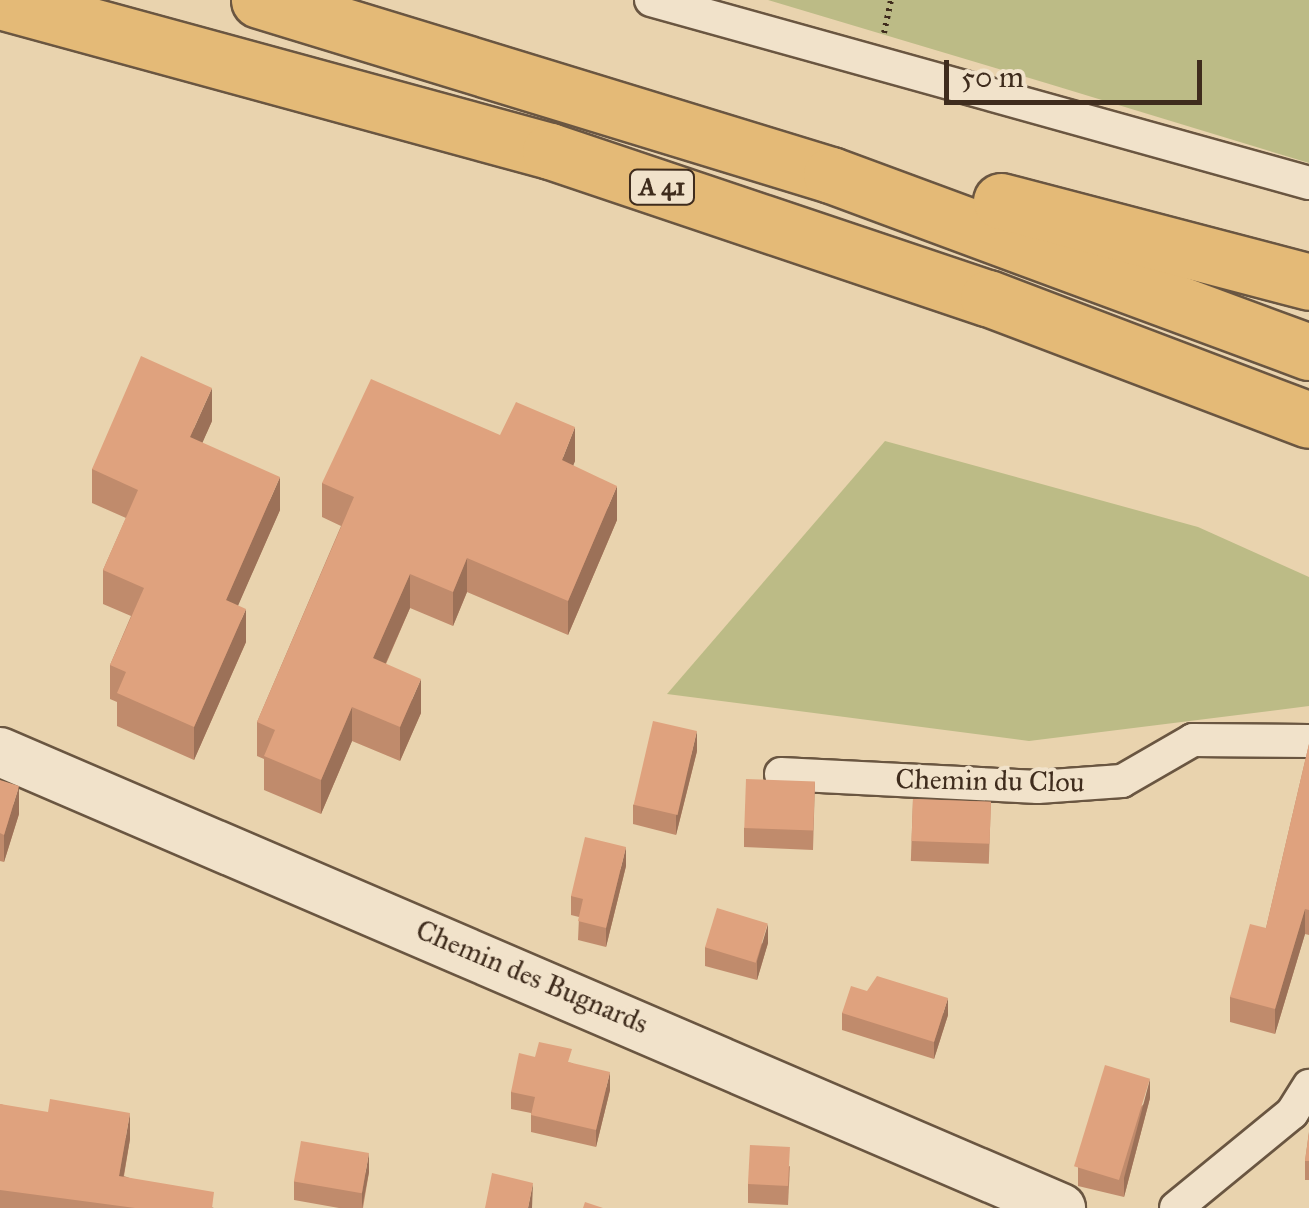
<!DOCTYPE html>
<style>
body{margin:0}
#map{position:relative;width:1309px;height:1208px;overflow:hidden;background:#e9d3ae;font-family:"IM FELL Great Primer",serif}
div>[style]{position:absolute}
.green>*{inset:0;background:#bcbb86}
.path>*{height:6px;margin-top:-3px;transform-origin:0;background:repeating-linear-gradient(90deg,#3f2c1d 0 2.5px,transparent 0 7.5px)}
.roads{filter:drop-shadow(2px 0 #6a5641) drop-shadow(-2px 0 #6a5641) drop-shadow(0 2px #6a5641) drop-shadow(0 -2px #6a5641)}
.street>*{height:32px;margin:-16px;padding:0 16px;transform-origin:16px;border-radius:16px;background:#f1e2ca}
.secondary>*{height:48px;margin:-24px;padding:0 24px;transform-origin:24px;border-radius:24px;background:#f1e2ca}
.highway>*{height:55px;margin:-27.5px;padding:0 27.5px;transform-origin:27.5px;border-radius:27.5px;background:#e4ba77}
.wall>*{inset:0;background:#c08b6c;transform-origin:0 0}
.shaded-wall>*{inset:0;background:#9c7158}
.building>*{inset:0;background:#dfa27e;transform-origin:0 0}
span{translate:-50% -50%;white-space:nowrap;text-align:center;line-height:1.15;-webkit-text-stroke:8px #f1e2ca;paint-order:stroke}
.shield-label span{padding:2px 8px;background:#f1e2ca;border:2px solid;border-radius:8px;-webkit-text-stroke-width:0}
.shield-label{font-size:25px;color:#3f2c1d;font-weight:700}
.street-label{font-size:28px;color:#3f2c1d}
.scale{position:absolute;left:944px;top:60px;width:258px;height:45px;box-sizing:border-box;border:5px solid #3f2c1d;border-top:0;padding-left:12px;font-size:30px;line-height:35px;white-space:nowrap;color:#3f2c1d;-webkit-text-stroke:8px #f1e2ca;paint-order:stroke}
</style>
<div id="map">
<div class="green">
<div style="clip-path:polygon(768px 0,1309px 0,1309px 163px,1046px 83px)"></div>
<div style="clip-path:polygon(885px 441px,1198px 527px,1309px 577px,1309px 706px,1029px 741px,667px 694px)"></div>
</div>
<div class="path">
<div style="left:884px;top:33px;width:34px;rotate:-78deg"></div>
</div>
<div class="roads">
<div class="street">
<div style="left:651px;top:0;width:683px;rotate:15.54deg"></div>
<div style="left:781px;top:774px;width:257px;rotate:2.9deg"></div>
<div style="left:1038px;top:787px;width:84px;rotate:-4.1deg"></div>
<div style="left:1122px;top:781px;width:82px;rotate:-30deg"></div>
<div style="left:1193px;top:740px;width:116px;rotate:0.5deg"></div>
<div style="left:1176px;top:1208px;width:150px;rotate:-39.3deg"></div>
<div style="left:1292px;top:1113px;width:32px;rotate:-58deg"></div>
</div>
<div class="secondary">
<div style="left:0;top:752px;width:1155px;rotate:23.26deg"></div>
</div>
<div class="highway">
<div style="left:259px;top:0;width:598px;rotate:17.01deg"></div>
<div style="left:831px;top:175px;width:510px;rotate:20.32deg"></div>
<div style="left:0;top:1px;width:570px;rotate:15.26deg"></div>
<div style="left:550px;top:151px;width:462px;rotate:18.6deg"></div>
<div style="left:988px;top:298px;width:343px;rotate:20.8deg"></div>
<div style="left:1001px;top:201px;width:318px;rotate:14.7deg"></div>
</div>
</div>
<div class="wall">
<div style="clip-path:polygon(212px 421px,202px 443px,280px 510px,238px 605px,246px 642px,194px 760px,117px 726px,117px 702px,110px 699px,110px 665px,131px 616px,103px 604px,103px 570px,126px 518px,92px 503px,92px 469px)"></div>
<div style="clip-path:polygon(500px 435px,575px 461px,573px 465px,617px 520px,568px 635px,467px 592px,453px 626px,410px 608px,386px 664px,421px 713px,400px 761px,352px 741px,321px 814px,264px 790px,264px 759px,257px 756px,257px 722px,341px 526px,322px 517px,322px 483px)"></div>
<div style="clip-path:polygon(1309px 744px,1309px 935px,1305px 934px,1275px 1034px,1230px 1022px,1230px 997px,1266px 928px)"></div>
<div style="clip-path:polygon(697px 751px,676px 835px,633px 824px,633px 805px)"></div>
<div style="clip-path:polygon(0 780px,19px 814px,4px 862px,0 861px)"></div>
<div style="clip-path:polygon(815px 782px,813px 850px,744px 847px,744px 828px)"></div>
<div style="left:913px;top:799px;width:78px;height:62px;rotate:2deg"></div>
<div style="clip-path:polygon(626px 866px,606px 947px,578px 940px,579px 917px,571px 915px,571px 896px)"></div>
<div style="clip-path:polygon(768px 943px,757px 980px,705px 966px,705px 947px)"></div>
<div style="clip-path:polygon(867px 991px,948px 1015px,934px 1059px,842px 1030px,842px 1013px)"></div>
<div style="clip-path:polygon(535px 1057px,572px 1063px,610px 1090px,596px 1147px,531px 1132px,531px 1113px,511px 1109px,511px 1092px)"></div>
<div style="clip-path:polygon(1150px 1098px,1124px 1197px,1078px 1186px,1078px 1167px)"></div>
<div style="clip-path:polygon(0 1104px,130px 1139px,124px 1176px,214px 1208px,0 1208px)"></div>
<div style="clip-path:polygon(1309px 1132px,1309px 1180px,1305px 1180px,1305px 1161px)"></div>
<div style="clip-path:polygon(790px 1166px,788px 1205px,748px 1203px,748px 1184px)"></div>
<div style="clip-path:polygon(369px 1172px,363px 1208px,339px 1208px,294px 1200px,294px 1181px)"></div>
</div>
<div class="shaded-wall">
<div style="clip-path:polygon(212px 388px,212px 421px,190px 471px,190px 437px)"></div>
<div style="clip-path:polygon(575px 427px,575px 461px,562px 494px,562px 460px)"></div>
<div style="clip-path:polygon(280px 477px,280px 510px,226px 633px,226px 600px)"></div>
<div style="clip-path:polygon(617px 486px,617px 520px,568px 635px,568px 601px)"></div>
<div style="clip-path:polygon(467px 558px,467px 592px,453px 626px,453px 592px)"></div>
<div style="clip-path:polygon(410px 574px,410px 608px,373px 692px,373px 658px)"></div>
<div style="clip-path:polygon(246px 609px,246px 642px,194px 760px,194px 727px)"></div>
<div style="clip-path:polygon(421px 679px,421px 713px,400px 761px,400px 727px)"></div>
<div style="clip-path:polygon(352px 707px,352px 741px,321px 814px,321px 780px)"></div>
<div style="clip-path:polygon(697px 731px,697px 751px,676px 835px,676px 816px)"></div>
<div style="clip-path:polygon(19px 786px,19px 814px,4px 862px,4px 835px)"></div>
<div style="clip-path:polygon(626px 847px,626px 866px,606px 947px,606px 928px)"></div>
<div style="clip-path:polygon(1305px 909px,1305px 934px,1275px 1034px,1275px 1009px)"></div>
<div style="clip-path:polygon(768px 924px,768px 943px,757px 980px,757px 961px)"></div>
<div style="clip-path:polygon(948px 998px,948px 1015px,934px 1059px,934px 1042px)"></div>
<div style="clip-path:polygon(610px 1072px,610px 1090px,596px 1147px,596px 1130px)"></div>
<div style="clip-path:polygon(1150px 1079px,1150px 1098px,1124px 1197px,1124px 1178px)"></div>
<div style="clip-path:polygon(130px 1113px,130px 1139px,119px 1202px,119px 1176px)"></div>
<div style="clip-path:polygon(369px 1153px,369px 1172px,362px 1208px,362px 1193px)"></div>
<div style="clip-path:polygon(533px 1183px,532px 1208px,528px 1208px)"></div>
</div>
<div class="building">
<div style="clip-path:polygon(141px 356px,212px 388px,190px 437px,280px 477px,226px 600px,246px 609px,194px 727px,117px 693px,126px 672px,110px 665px,144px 588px,103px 570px,138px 490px,92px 469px)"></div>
<div style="clip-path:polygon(371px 379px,500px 435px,516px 402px,575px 427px,562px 460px,617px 486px,568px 601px,467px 558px,453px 592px,410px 574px,373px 658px,421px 679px,400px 727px,352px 707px,321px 780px,264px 756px,275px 730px,257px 722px,354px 497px,322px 483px)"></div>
<div style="left:653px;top:721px;width:45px;height:86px;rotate:13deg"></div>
<div style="clip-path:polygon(1309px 744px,1309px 910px,1305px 909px,1275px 1009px,1230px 997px,1250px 924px,1266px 928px)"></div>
<div style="left:746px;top:779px;width:69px;height:49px;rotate:2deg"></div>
<div style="clip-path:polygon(0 780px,19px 786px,4px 835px,0 833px)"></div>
<div style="left:913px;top:799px;width:78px;height:42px;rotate:2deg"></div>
<div style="clip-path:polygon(585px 837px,626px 847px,606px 928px,578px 921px,583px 899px,571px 896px)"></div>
<div style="left:717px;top:908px;width:53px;height:41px;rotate:17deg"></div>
<div style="clip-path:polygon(877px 976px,948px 998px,934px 1042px,842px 1013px,851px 986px,867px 991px)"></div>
<div style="clip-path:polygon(539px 1042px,572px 1049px,568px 1062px,610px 1072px,596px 1130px,531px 1115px,535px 1097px,511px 1092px,519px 1053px,535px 1057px)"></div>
<div style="left:1105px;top:1065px;width:47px;height:106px;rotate:17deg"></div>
<div style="clip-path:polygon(50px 1099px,130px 1113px,119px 1176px,214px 1192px,212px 1208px,135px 1208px,0 1190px,0 1104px,48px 1112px)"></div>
<div style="clip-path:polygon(1309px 1132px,1309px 1161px,1305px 1161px)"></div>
<div style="left:301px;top:1141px;width:69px;height:41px;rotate:10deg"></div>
<div style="left:750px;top:1145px;width:40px;height:39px;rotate:3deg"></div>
<div style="clip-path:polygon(492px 1173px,533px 1183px,528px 1208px,485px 1208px)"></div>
<div style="clip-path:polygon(585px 1202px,603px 1208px,583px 1208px)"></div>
</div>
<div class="shield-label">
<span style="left:662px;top:187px">A 41</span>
</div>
<div class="street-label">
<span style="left:990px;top:781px;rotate:1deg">Chemin du Clou</span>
<span style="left:532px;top:977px;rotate:23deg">Chemin des Bugnards</span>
</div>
<div class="scale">50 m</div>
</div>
